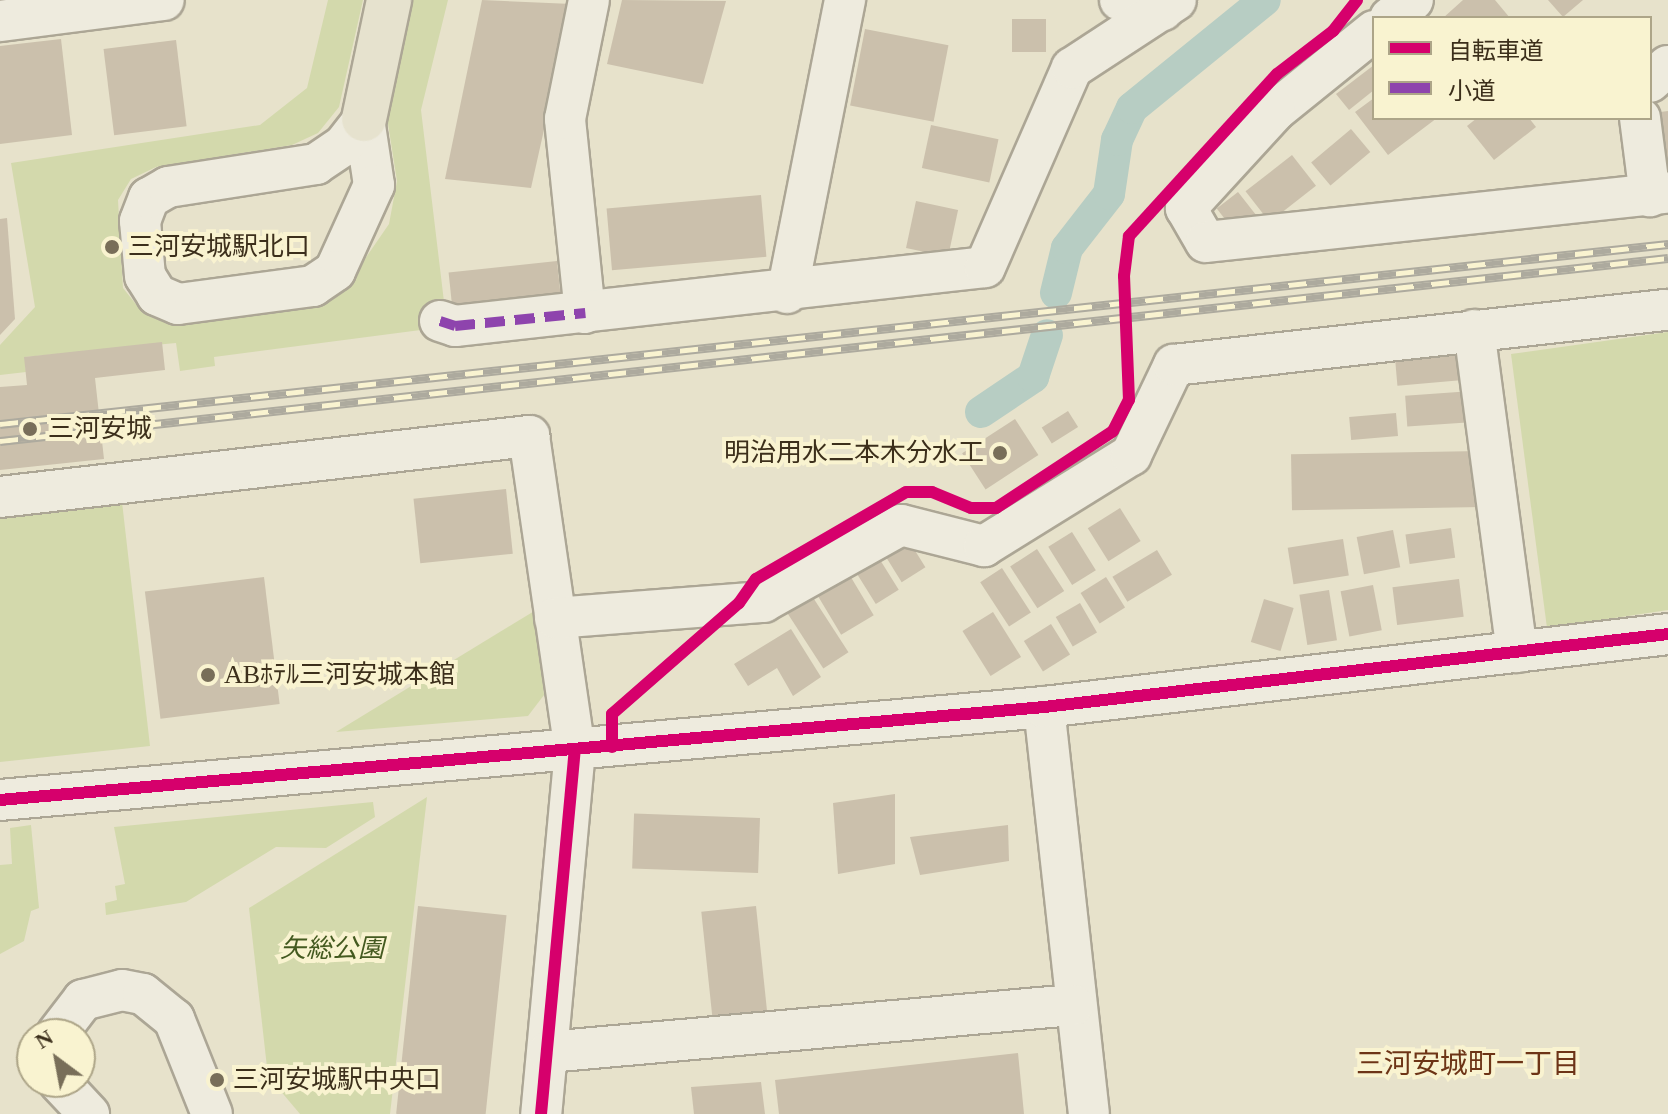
<!DOCTYPE html>
<meta charset="utf-8">
<style>
body{margin:0}
#map{position:relative;width:1668px;height:1114px;overflow:hidden;background:#e7e2cb;font-family:"Times New Roman","Noto Sans JP",serif}
div>[style]{position:absolute}
.green>*{inset:0;background:#d3d9ac}
.canal>*{height:32px;margin:-16px;padding:0 16px;transform-origin:16px;border-radius:16px;background:#b7cdc3}
.building>*{inset:0;background:#cbc0ac;transform-origin:0 0}
.roads{filter:drop-shadow(2px 0 #aca695) drop-shadow(-2px 0 #aca695) drop-shadow(0 2px #aca695) drop-shadow(0 -2px #aca695)}
.minor>*{height:40px;margin:-20px;padding:0 20px;transform-origin:20px;border-radius:20px;background:#eeebde}
.major>*{height:44px;margin:-22px;padding:0 22px;transform-origin:22px;border-radius:22px;background:#e6e2ce}
.rail>*{height:9px;margin-top:-4.5px;transform-origin:0;background:repeating-linear-gradient(90deg,#f9f3d0 0 18px,#adaa9e 0 36px);box-sizing:border-box;border-block:2px solid #adaa9e}
.quiet>*{height:10px;margin-top:-5px;transform-origin:0;background:repeating-linear-gradient(90deg,#8e44ad 0 20px,transparent 0 30px)}
.cycleway>*{height:12px;margin:-6px;padding:0 6px;transform-origin:6px;border-radius:6px;background:#d6006c}
.dots>*{width:22px;height:22px;translate:-50% -50%;box-sizing:border-box;border:4px solid #f9f3d0;border-radius:50%}
span{translate:-50% -50%;white-space:nowrap;text-align:center;line-height:1.15;-webkit-text-stroke:8px #f9f3d0;paint-order:stroke}
.poi-label{font-size:26px;color:#3c2f1b}
.left{translate:0 -50%;text-align:left}
.right{translate:-100% -50%;text-align:right}
.park-label{font-size:26px;color:#445a20;font-style:italic}
.neighbourhood-label{font-size:28px;color:#6d3416}
.legend{position:absolute;left:1372px;top:16px;width:280px;height:104px;box-sizing:border-box;background:#f9f3d0;border:2px solid #ada588;margin:0;padding:10px 14px;list-style:none;font-size:24px;color:#3c2f1b}
.legend li{display:flex;align-items:center;gap:16px;height:40px}
.legend b{width:40px;border:2px solid #ada588}
.north{position:absolute;left:16px;top:1018px;width:80px;height:80px;box-sizing:border-box;background:#f9f3d0;border:2px solid #ada588;border-radius:50%;rotate:328deg;font-size:22px;font-weight:700;line-height:32px;text-align:center;color:#3c2f1b}
.north::after{content:'';display:block;margin:auto;width:28px;height:36px;background:#786e59;clip-path:polygon(50% 0,100% 100%,50% 72%,0 100%)}
</style>
<div id="map">
<div class="green">
<div style="clip-path:polygon(328px 0,363px 0,339px 107px,318px 133px,292px 145px,156px 167px,131px 179px,118px 200px,123px 288px,143px 313px,169px 321px,347px 285px,389px 224px,397px 181px,386px 111px,410px 0,448px 0,421px 110px,445px 310px,436px 328px,214px 357px,215px 366px,180px 371px,176px 343px,25px 357px,26px 372px,0 375px,0 345px,35px 307px,11px 163px,260px 125px,307px 88px)"></div>
<div style="clip-path:polygon(1668px 332px,1668px 610px,1547px 628px,1511px 354px)"></div>
<div style="clip-path:polygon(122px 502px,150px 746px,0 762px,0 516px)"></div>
<div style="clip-path:polygon(536px 610px,544px 695px,528px 716px,336px 732px)"></div>
<div style="clip-path:polygon(427px 797px,390px 1114px,300px 1114px,268px 1076px,249px 908px)"></div>
<div style="clip-path:polygon(373px 802px,375px 817px,326px 848px,276px 847px,186px 902px,106px 915px,105px 903px,117px 900px,115px 886px,125px 884px,114px 827px)"></div>
<div style="clip-path:polygon(31px 825px,39px 908px,31px 911px,24px 941px,0 954px,0 865px,12px 864px,10px 828px)"></div>
</div>
<div class="canal">
<div style="left:1056px;top:293px;width:46px;rotate:-76.3deg"></div>
<div style="left:1067px;top:248px;width:68px;rotate:-52.1deg"></div>
<div style="left:1109px;top:194px;width:55px;rotate:-81.6deg"></div>
<div style="left:1117px;top:140px;width:35px;rotate:-65deg"></div>
<div style="left:1132px;top:108px;width:171px;rotate:-39.1deg"></div>
<div style="left:981px;top:412px;width:63px;rotate:-33.9deg"></div>
<div style="left:1033px;top:377px;width:44px;rotate:-71.6deg"></div>
</div>
<div class="building">
<div style="clip-path:polygon(482px 0,572px 4px,531px 188px,445px 179px)"></div>
<div style="clip-path:polygon(622px 0,726px 1px,703px 84px,607px 64px)"></div>
<div style="clip-path:polygon(1463px 0,1495px 0,1510px 18px,1443px 18px)"></div>
<div style="clip-path:polygon(1548px 0,1583px 0,1563px 17px)"></div>
<div style="left:1012px;top:19px;width:34px;height:33px"></div>
<div style="left:865px;top:29px;width:85px;height:78px;rotate:11deg"></div>
<div style="clip-path:polygon(61px 39px,72px 135px,0 144px,0 46px)"></div>
<div style="left:176px;top:40px;width:87px;height:73px;rotate:83deg"></div>
<div style="clip-path:polygon(1374px 65px,1374px 90px,1349px 110px,1336px 94px)"></div>
<div style="clip-path:polygon(1374px 98px,1374px 118px,1437px 118px,1388px 155px,1355px 112px)"></div>
<div style="clip-path:polygon(1668px 111px,1668px 182px,1666px 182px,1660px 112px)"></div>
<div style="clip-path:polygon(1477px 118px,1529px 118px,1536px 127px,1494px 160px,1467px 126px)"></div>
<div style="left:931px;top:125px;width:69px;height:44px;rotate:12deg"></div>
<div style="left:1351px;top:129px;width:30px;height:52px;rotate:50deg"></div>
<div style="left:1292px;top:155px;width:39px;height:59px;rotate:52deg"></div>
<div style="left:1238px;top:192px;width:29px;height:27px;rotate:52deg"></div>
<div style="left:761px;top:195px;width:62px;height:155px;rotate:85deg"></div>
<div style="left:916px;top:201px;width:43px;height:48px;rotate:12deg"></div>
<div style="clip-path:polygon(7px 218px,15px 319px,0 335px,0 219px)"></div>
<div style="left:557px;top:261px;width:39px;height:109px;rotate:84deg"></div>
<div style="clip-path:polygon(162px 342px,165px 370px,95px 378px,104px 459px,0 470px,0 387px,27px 385px,24px 357px)"></div>
<div style="left:1461px;top:355px;width:25px;height:66px;rotate:85deg"></div>
<div style="left:1472px;top:391px;width:31px;height:67px;rotate:86deg"></div>
<div style="left:1068px;top:411px;width:19px;height:31px;rotate:58deg"></div>
<div style="left:1396px;top:413px;width:23px;height:47px;rotate:85deg"></div>
<div style="left:1015px;top:419px;width:43px;height:63px;rotate:57deg"></div>
<div style="left:1481px;top:451px;width:56px;height:190px;rotate:89deg"></div>
<div style="left:506px;top:489px;width:65px;height:93px;rotate:84deg"></div>
<div style="left:1120px;top:508px;width:39px;height:38px;rotate:58deg"></div>
<div style="left:1451px;top:528px;width:30px;height:46px;rotate:82deg"></div>
<div style="left:1393px;top:530px;width:38px;height:37px;rotate:79deg"></div>
<div style="left:1072px;top:532px;width:45px;height:28px;rotate:58deg"></div>
<div style="left:1343px;top:539px;width:37px;height:56px;rotate:81deg"></div>
<div style="left:909px;top:541px;width:31px;height:28px;rotate:58deg"></div>
<div style="left:1037px;top:549px;width:50px;height:32px;rotate:57deg"></div>
<div style="left:1157px;top:550px;width:29px;height:52px;rotate:59deg"></div>
<div style="left:877px;top:555px;width:41px;height:27px;rotate:58deg"></div>
<div style="left:1002px;top:568px;width:53px;height:26px;rotate:57deg"></div>
<div style="left:849px;top:574px;width:48px;height:38px;rotate:59deg"></div>
<div style="left:264px;top:577px;width:128px;height:120px;rotate:83deg"></div>
<div style="left:1106px;top:577px;width:36px;height:30px;rotate:58deg"></div>
<div style="left:1459px;top:579px;width:38px;height:67px;rotate:83deg"></div>
<div style="left:1373px;top:585px;width:46px;height:33px;rotate:79deg"></div>
<div style="left:1329px;top:590px;width:51px;height:30px;rotate:81deg"></div>
<div style="left:812px;top:596px;width:67px;height:30px;rotate:57deg"></div>
<div style="left:1264px;top:599px;width:31px;height:45px;rotate:17deg"></div>
<div style="left:1080px;top:603px;width:34px;height:28px;rotate:60deg"></div>
<div style="left:993px;top:612px;width:53px;height:36px;rotate:58deg"></div>
<div style="left:1051px;top:624px;width:36px;height:32px;rotate:58deg"></div>
<div style="clip-path:polygon(791px 629px,821px 677px,793px 696px,777px 668px,748px 686px,734px 664px)"></div>
<div style="clip-path:polygon(895px 794px,895px 864px,838px 874px,833px 803px)"></div>
<div style="left:760px;top:818px;width:55px;height:126px;rotate:92deg"></div>
<div style="clip-path:polygon(1008px 825px,1009px 861px,920px 875px,910px 837px)"></div>
<div style="left:418px;top:906px;width:89px;height:209px;rotate:6deg"></div>
<div style="left:756px;top:906px;width:116px;height:55px;rotate:84deg"></div>
<div style="clip-path:polygon(1018px 1053px,1024px 1114px,779px 1114px,775px 1080px)"></div>
<div style="clip-path:polygon(761px 1082px,765px 1114px,694px 1114px,691px 1087px)"></div>
</div>
<div class="roads">
<div class="minor">
<div style="left:1120px;top:0;width:44px;rotate:13.1deg"></div>
<div style="left:1390px;top:18px;width:29px;rotate:-38deg"></div>
<div style="left:0;top:21px;width:165px;rotate:-7.3deg"></div>
<div style="left:1374px;top:31px;width:127px;rotate:141.1deg"></div>
<div style="left:1275px;top:111px;width:132px;rotate:132.5deg"></div>
<div style="left:1186px;top:208px;width:39px;rotate:60deg"></div>
<div style="left:1206px;top:242px;width:465px;rotate:-6.1deg"></div>
<div style="left:1650px;top:82px;width:24px;rotate:-42deg"></div>
<div style="left:1640px;top:118px;width:79px;rotate:82.7deg"></div>
<div style="left:364px;top:119px;width:67px;rotate:81.4deg"></div>
<div style="left:374px;top:185px;width:94px;rotate:114.4deg"></div>
<div style="left:335px;top:271px;width:27px;rotate:146deg"></div>
<div style="left:313px;top:286px;width:136px;rotate:172.4deg"></div>
<div style="left:178px;top:304px;width:23px;rotate:-157deg"></div>
<div style="left:157px;top:295px;width:22px;rotate:-122deg"></div>
<div style="left:145px;top:276px;width:55px;rotate:-95.2deg"></div>
<div style="left:140px;top:221px;width:25px;rotate:-69deg"></div>
<div style="left:149px;top:198px;width:22px;rotate:-30deg"></div>
<div style="left:168px;top:187px;width:150px;rotate:-8.8deg"></div>
<div style="left:316px;top:164px;width:32px;rotate:-34deg"></div>
<div style="left:343px;top:146px;width:34px;rotate:-52deg"></div>
<div style="left:787px;top:293px;width:299px;rotate:-78.8deg"></div>
<div style="left:585px;top:313px;width:195px;rotate:-95.9deg"></div>
<div style="left:565px;top:119px;width:121px;rotate:-78.6deg"></div>
<div style="left:440px;top:321px;width:16px;rotate:18deg"></div>
<div style="left:455px;top:326px;width:533px;rotate:-6.35deg"></div>
<div style="left:985px;top:267px;width:217px;rotate:-66.4deg"></div>
<div style="left:1072px;top:68px;width:124px;rotate:-33.2deg"></div>
<div style="left:1474px;top:330px;width:325px;rotate:82.4deg"></div>
<div style="left:0;top:497px;width:533px;rotate:-6.58deg"></div>
<div style="left:529px;top:436px;width:317px;rotate:81.7deg"></div>
<div style="left:575px;top:750px;width:366px;rotate:95.3deg"></div>
<div style="left:555px;top:618px;width:209px;rotate:-4.4deg"></div>
<div style="left:763px;top:602px;width:158px;rotate:-29.2deg"></div>
<div style="left:901px;top:525px;width:86px;rotate:14.2deg"></div>
<div style="left:984px;top:546px;width:173px;rotate:-31.8deg"></div>
<div style="left:1131px;top:455px;width:100px;rotate:-64.5deg"></div>
<div style="left:1174px;top:365px;width:497px;rotate:-6.4deg"></div>
<div style="left:1044px;top:707px;width:409px;rotate:83.7deg"></div>
<div style="left:0;top:800px;width:1048px;rotate:-5.09deg"></div>
<div style="left:1044px;top:707px;width:628px;rotate:-6.67deg"></div>
<div style="left:57px;top:1034px;width:43px;rotate:-52.6deg"></div>
<div style="left:83px;top:1000px;width:40px;rotate:-14.4deg"></div>
<div style="left:122px;top:990px;width:21px;rotate:11deg"></div>
<div style="left:143px;top:994px;width:40px;rotate:39deg"></div>
<div style="left:174px;top:1019px;width:102px;rotate:68.2deg"></div>
<div style="left:548px;top:1052px;width:527px;rotate:-5.12deg"></div>
<div style="left:59px;top:1082px;width:44px;rotate:46.8deg"></div>
</div>
<div class="major">
<div style="left:364px;top:119px;width:122px;rotate:-78.1deg"></div>
</div>
</div>
<div class="rail">
<div style="left:0;top:424px;width:1678px;rotate:-6.16deg"></div>
<div style="left:0;top:441px;width:1678px;rotate:-6.26deg"></div>
</div>
<div class="quiet">
<div style="left:440px;top:321px;width:16px;rotate:18deg"></div>
<div style="left:455px;top:326px;width:131px;rotate:-5.7deg"></div>
</div>
<div class="cycleway">
<div style="left:612px;top:747px;width:33px;rotate:-90deg"></div>
<div style="left:612px;top:714px;width:169px;rotate:-41.2deg"></div>
<div style="left:739px;top:603px;width:29px;rotate:-55deg"></div>
<div style="left:756px;top:579px;width:173px;rotate:-30.1deg"></div>
<div style="left:906px;top:492px;width:26px"></div>
<div style="left:932px;top:492px;width:42px;rotate:22.3deg"></div>
<div style="left:971px;top:508px;width:25px"></div>
<div style="left:996px;top:508px;width:140px;rotate:-33.3deg"></div>
<div style="left:1113px;top:431px;width:35px;rotate:-63deg"></div>
<div style="left:1129px;top:400px;width:124px;rotate:-92.3deg"></div>
<div style="left:1124px;top:276px;width:40px;rotate:-82.9deg"></div>
<div style="left:1129px;top:236px;width:219px;rotate:-47.6deg"></div>
<div style="left:1277px;top:74px;width:71px;rotate:-37.5deg"></div>
<div style="left:1333px;top:31px;width:39px;rotate:-52deg"></div>
<div style="left:0;top:800px;width:1048px;rotate:-5.09deg"></div>
<div style="left:1044px;top:707px;width:628px;rotate:-6.67deg"></div>
<div style="left:541px;top:1114px;width:366px;rotate:-84.7deg"></div>
</div>
<div class="dots">
<div style="left:112px;top:247px;background:#786e59"></div>
<div style="left:30px;top:429px;background:#786e59"></div>
<div style="left:1000px;top:453px;background:#786e59"></div>
<div style="left:208px;top:675px;background:#786e59"></div>
<div style="left:217px;top:1080px;background:#786e59"></div>
</div>
<div class="poi-label">
<span class="left" style="left:128px;top:247px">三河安城駅北口</span>
<span class="left" style="left:48px;top:429px">三河安城</span>
<span class="right" style="left:984px;top:453px">明治用水二本木分水工</span>
<span class="left" style="left:224px;top:675px">ABﾎﾃﾙ三河安城本館</span>
<span class="left" style="left:233px;top:1080px">三河安城駅中央口</span>
</div>
<div class="park-label">
<span style="left:332px;top:949px">矢総公園</span>
</div>
<div class="neighbourhood-label">
<span style="left:1468px;top:1064px">三河安城町一丁目</span>
</div>
<ul class="legend">
<li><b style="height:10px;background:#d6006c"></b>自転車道</li>
<li><b style="height:10px;background:#8e44ad"></b>小道</li>
</ul>
<div class="north">N</div>
</div>
